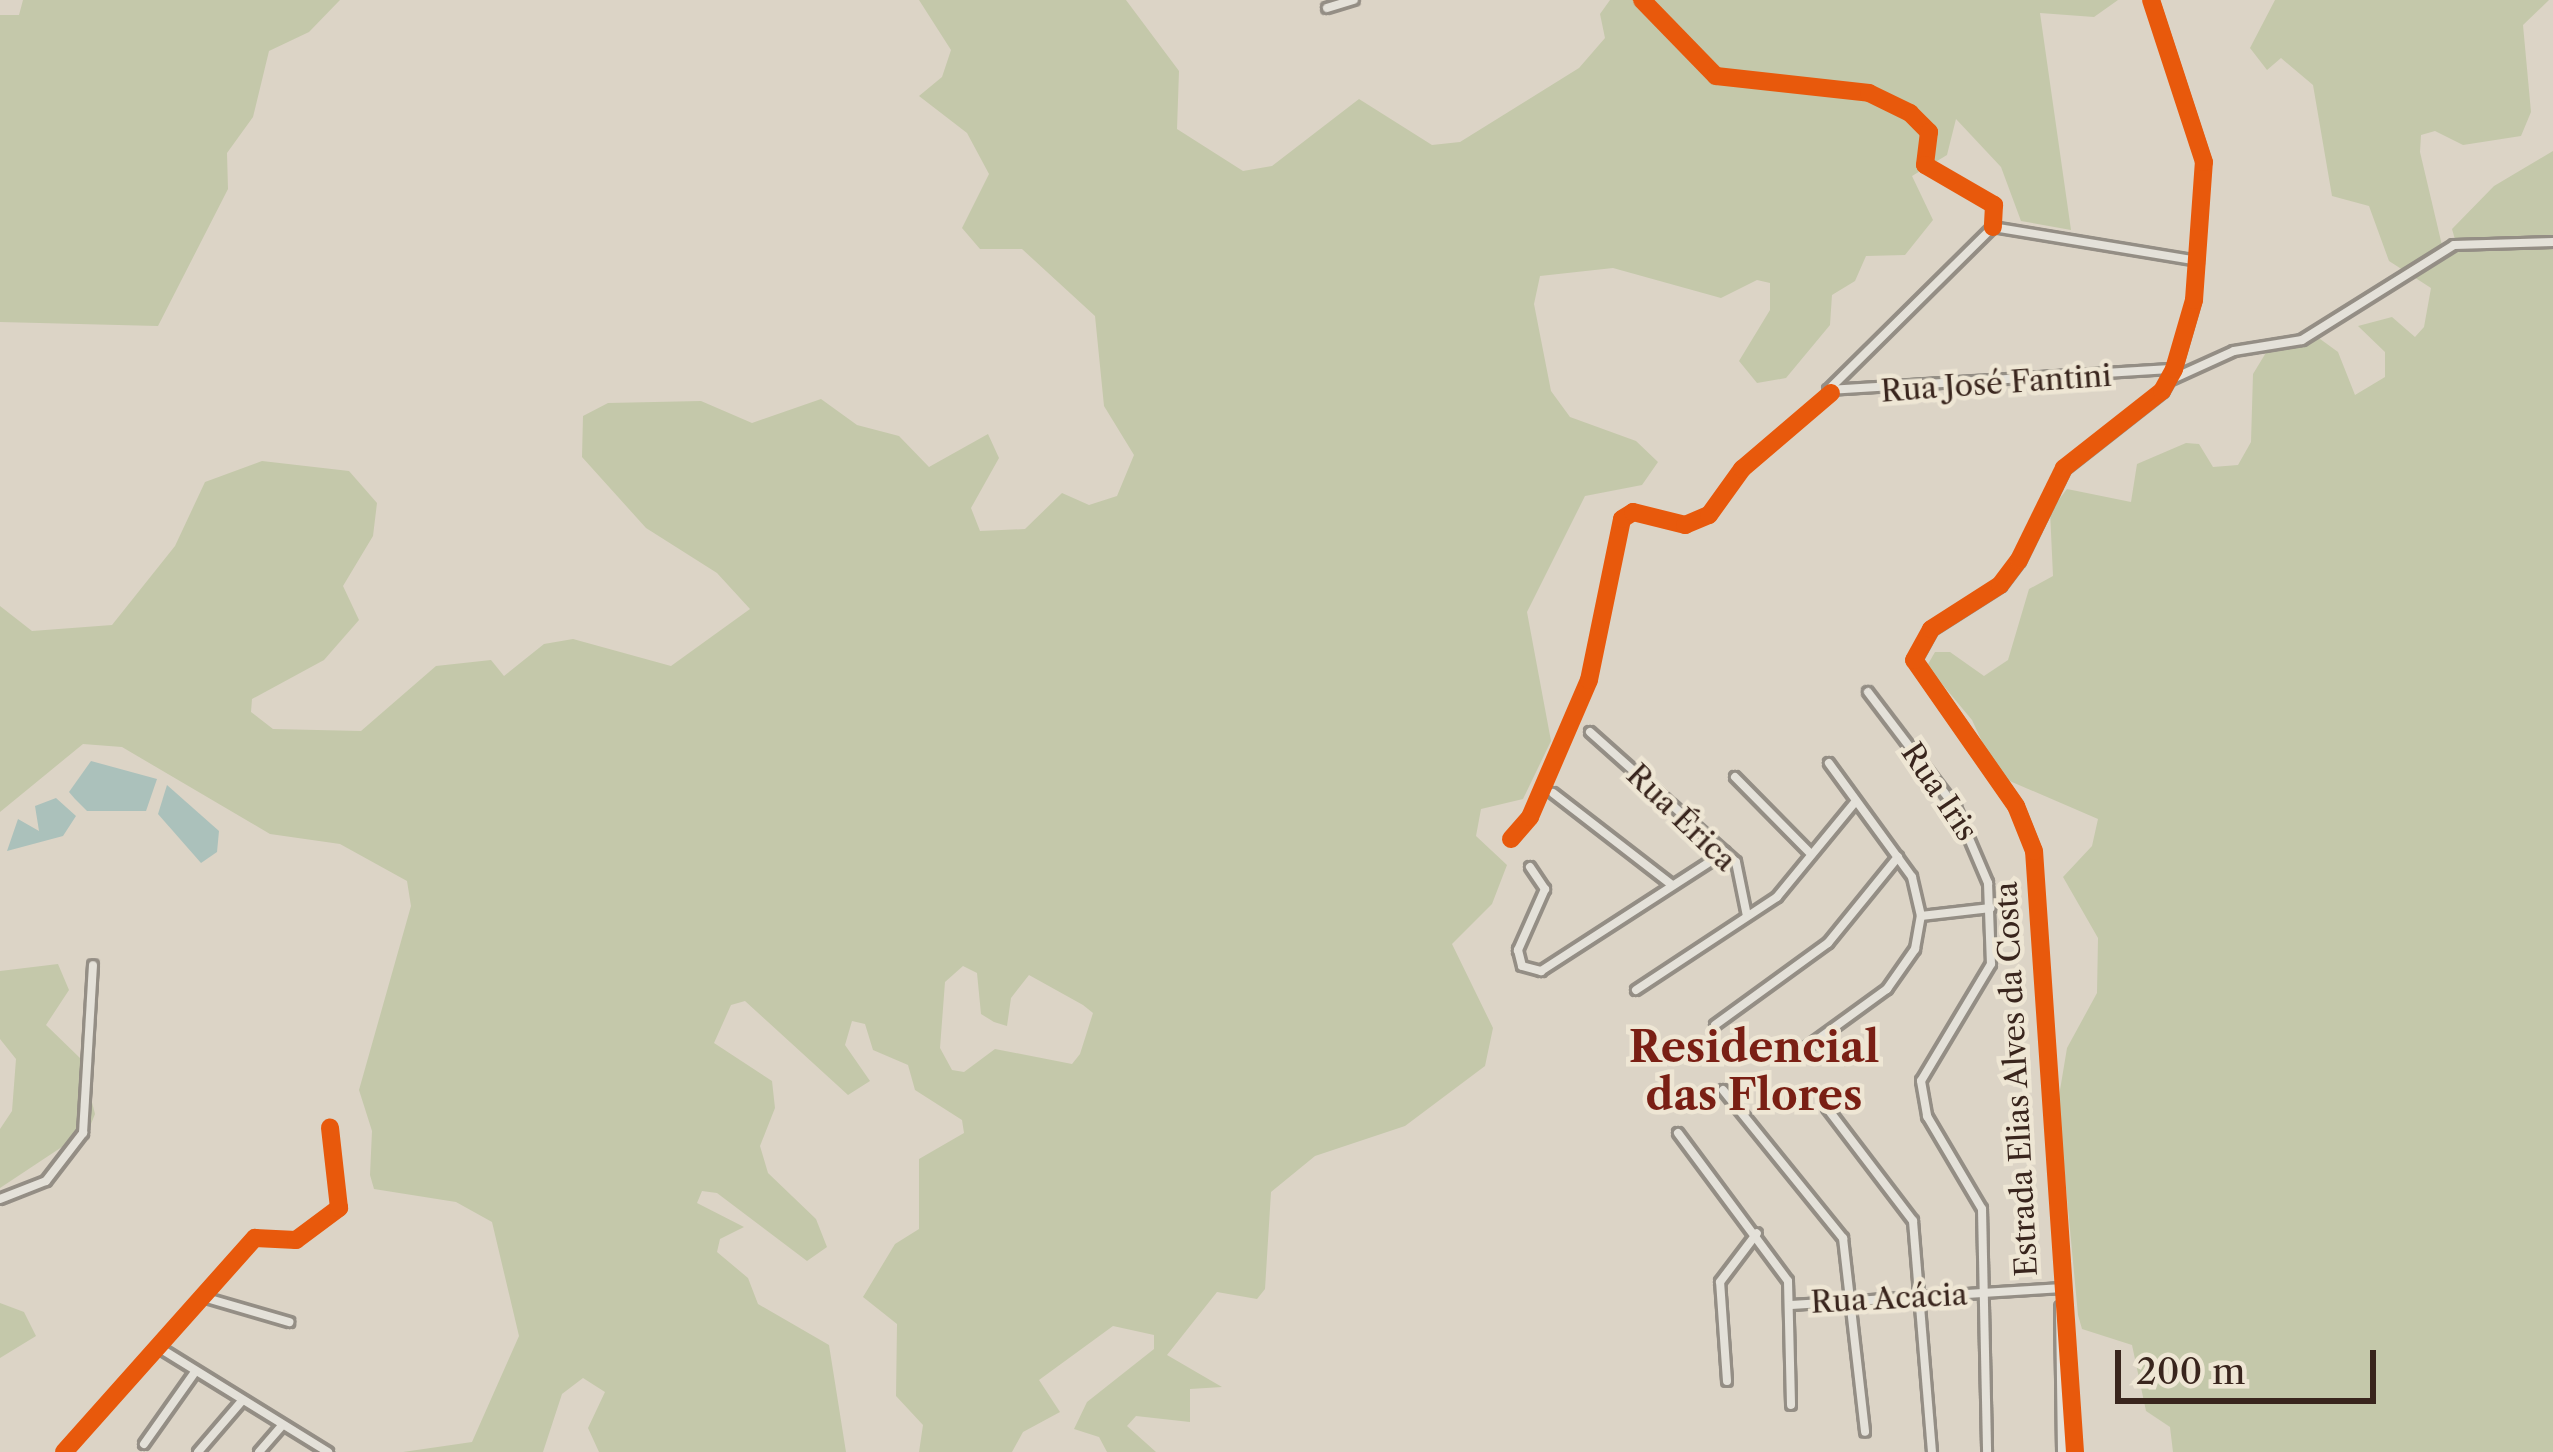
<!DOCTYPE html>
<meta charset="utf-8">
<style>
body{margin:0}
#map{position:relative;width:2553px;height:1452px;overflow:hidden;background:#dcd4c6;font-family:"Libre Caslon Text",serif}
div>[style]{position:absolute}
.green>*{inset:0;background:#c4c8aa}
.water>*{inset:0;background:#abc1bb}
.roads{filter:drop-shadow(3px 0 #948e85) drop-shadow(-3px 0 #948e85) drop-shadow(0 3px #948e85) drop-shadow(0 -3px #948e85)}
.minor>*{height:8px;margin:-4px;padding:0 4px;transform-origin:4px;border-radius:4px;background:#e4e1d9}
.tertiary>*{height:9px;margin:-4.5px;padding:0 4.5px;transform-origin:4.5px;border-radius:4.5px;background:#e4e1d9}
.cycleway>*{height:18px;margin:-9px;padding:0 9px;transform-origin:9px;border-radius:9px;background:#e8590c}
span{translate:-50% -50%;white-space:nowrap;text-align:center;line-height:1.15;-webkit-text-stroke:9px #eee6d4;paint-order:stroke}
.street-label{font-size:30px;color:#39251d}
.district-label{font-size:42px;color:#7a1f14;font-weight:700}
.scale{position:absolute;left:2115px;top:1350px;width:261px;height:54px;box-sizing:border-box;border:6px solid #39251d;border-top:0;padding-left:15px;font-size:36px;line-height:42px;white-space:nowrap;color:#39251d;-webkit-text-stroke:9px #eee6d4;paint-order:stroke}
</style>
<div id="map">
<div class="green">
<div style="clip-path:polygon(23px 0,340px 0,309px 32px,269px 51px,253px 117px,227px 153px,228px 189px,158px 326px,0 322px,0 15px,19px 15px)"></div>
<div style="clip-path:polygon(evenodd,919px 0,1126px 0,1179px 71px,1177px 129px,1243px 171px,1272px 166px,1359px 99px,1432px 145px,1460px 142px,1579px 68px,1605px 38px,1600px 14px,1610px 0,2118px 0,2094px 17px,2040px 13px,2071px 230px,2021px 221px,2001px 167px,1956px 119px,1947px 155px,1912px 176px,1933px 220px,1905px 255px,1866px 256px,1855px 281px,1832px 295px,1830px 325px,1786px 378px,1757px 383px,1739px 361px,1770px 310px,1770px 283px,1757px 280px,1721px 298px,1613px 268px,1540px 276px,1534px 304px,1551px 391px,1570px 417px,1636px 441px,1658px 462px,1642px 485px,1585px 496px,1527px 612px,1551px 741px,1523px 799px,1481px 809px,1476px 836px,1507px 865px,1492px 904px,1452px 944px,1493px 1028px,1485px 1066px,1405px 1126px,1315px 1156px,1271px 1192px,1265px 1289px,1257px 1299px,1217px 1292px,1167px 1355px,1222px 1387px,1190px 1389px,1190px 1422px,1136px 1416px,1127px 1426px,1156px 1452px,1107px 1452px,1099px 1437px,1074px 1429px,1087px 1402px,1154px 1349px,1154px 1335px,1113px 1326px,1039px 1380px,1060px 1412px,1023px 1432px,1012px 1452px,919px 1452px,923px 1425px,896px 1396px,897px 1324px,863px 1297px,895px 1244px,919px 1229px,919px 1159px,964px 1133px,962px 1120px,915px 1090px,908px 1065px,873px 1050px,865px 1024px,852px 1021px,845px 1045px,870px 1081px,848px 1095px,745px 1001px,731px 1005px,714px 1043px,772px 1081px,775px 1108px,760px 1146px,768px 1173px,816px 1219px,827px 1247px,807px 1261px,717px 1193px,702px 1191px,697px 1203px,744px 1227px,720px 1239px,717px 1252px,748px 1278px,758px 1304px,829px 1345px,846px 1452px,599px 1452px,588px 1428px,605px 1392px,583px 1378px,562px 1394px,543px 1452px,403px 1452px,472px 1442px,519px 1336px,492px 1222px,456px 1202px,374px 1189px,370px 1175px,372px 1131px,359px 1090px,411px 906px,407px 881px,340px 844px,270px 834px,122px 747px,83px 744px,0 812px,0 606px,32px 631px,112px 625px,175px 546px,205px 482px,262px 461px,349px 471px,377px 503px,373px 536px,343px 586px,359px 620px,324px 660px,252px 699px,251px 712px,273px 729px,361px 731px,436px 666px,491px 660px,504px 676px,544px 644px,573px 639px,671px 666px,750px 609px,717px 573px,646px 528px,582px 457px,583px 416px,608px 403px,701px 401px,752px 423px,821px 399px,857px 425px,899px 436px,929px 467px,988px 434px,999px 458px,971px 508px,980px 531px,1025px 529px,1062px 493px,1089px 505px,1117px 496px,1134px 455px,1104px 406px,1095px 316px,1022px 249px,980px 249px,962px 228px,989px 174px,967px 133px,919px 96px,942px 77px,951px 50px,919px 0,963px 966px,977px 973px,981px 1014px,994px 1022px,1007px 1026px,1011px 998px,1029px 975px,1083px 1005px,1093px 1013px,1080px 1054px,1072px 1064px,995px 1049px,964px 1072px,952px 1070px,940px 1048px,945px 982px,963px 966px)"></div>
<div style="clip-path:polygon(2275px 0,2549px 0,2523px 25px,2531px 112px,2521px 136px,2463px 145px,2435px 131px,2421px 135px,2420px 152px,2445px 258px,2456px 243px,2452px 229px,2494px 186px,2553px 151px,2553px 1452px,2173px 1452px,2170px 1427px,2146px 1411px,2132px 1345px,2082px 1329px,2078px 1315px,2058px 1102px,2067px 1048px,2097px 993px,2098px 938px,2063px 877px,2092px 846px,2098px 819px,1998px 776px,1972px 720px,1927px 666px,1935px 652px,1950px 652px,1984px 676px,2008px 660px,2029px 589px,2053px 576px,2050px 511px,2067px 489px,2131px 502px,2137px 464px,2186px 443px,2199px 444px,2213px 467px,2238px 465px,2251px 442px,2253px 374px,2267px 351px,2316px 336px,2338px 352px,2355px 395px,2385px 377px,2385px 352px,2358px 326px,2392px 317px,2415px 337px,2424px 327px,2431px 288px,2389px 261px,2369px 206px,2332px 196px,2313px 85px,2281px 58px,2267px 70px,2250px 48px)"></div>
<div style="clip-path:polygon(58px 964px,69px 990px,46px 1025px,81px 1059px,95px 1114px,89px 1129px,0 1188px,0 1129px,12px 1111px,16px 1059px,0 1039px,0 971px)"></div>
<div style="clip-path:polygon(0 1303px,24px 1312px,36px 1336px,0 1358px)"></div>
</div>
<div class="water">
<div style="clip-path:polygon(91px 761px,157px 779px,146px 811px,87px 811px,75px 799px,69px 792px)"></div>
<div style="clip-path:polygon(167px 785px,219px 831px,217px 852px,201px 863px,158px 814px)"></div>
<div style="clip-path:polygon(56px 798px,76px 816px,63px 836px,7px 851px,18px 819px,39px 831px,35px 806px)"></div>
</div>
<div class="roads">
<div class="minor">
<div style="left:1642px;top:0;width:106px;rotate:45.8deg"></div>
<div style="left:1716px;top:76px;width:154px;rotate:6.3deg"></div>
<div style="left:1869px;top:93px;width:46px;rotate:26deg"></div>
<div style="left:1910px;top:113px;width:27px;rotate:45deg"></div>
<div style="left:1929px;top:132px;width:33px;rotate:97deg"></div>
<div style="left:1925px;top:165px;width:80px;rotate:30.1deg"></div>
<div style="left:1994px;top:205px;width:22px;rotate:93deg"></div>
<div style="left:1327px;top:8px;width:28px;rotate:-17deg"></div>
<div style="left:1993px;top:227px;width:232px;rotate:135.3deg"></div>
<div style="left:1828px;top:390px;width:347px;rotate:-3.5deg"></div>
<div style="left:1993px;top:227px;width:208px;rotate:9.4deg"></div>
<div style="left:2170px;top:380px;width:70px;rotate:-24.4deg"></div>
<div style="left:2234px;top:351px;width:69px;rotate:-9.2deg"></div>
<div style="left:2302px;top:340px;width:179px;rotate:-32deg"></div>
<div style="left:2454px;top:245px;width:99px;rotate:-1.7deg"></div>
<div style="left:1868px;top:692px;width:146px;rotate:52.8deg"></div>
<div style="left:1956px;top:808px;width:82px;rotate:66.9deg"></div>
<div style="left:1988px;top:883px;width:81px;rotate:87.9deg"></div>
<div style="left:1991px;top:964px;width:136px;rotate:120.9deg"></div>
<div style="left:1921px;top:1081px;width:36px;rotate:80deg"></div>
<div style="left:1927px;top:1116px;width:108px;rotate:59.4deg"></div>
<div style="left:1982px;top:1209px;width:243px;rotate:88.8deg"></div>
<div style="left:1590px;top:732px;width:195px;rotate:41.7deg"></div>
<div style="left:1736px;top:862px;width:55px;rotate:78.5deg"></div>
<div style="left:1735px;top:777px;width:105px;rotate:45.4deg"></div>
<div style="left:1553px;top:793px;width:150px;rotate:37.7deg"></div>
<div style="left:1511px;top:839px;width:29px;rotate:-49deg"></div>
<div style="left:1530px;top:817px;width:149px;rotate:-66.7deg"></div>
<div style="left:1589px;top:680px;width:164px;rotate:-78.4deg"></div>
<div style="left:1622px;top:519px;width:13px;rotate:-32deg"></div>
<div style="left:1633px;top:512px;width:54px;rotate:14deg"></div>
<div style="left:1685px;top:525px;width:26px;rotate:-23deg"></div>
<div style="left:1709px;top:515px;width:57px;rotate:-54.3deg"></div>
<div style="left:1742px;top:469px;width:117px;rotate:-40.5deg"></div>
<div style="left:1530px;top:867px;width:27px;rotate:56deg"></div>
<div style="left:1545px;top:889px;width:67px;rotate:113.9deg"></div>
<div style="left:1518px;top:950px;width:16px;rotate:76deg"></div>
<div style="left:1522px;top:966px;width:20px;rotate:15deg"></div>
<div style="left:1541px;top:971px;width:219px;rotate:-32.9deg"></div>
<div style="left:1921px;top:916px;width:70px;rotate:-6.5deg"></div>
<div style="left:1636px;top:990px;width:169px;rotate:-33.4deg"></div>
<div style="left:1777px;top:897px;width:123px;rotate:-50.6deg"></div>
<div style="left:1715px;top:1025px;width:140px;rotate:-36deg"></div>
<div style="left:1828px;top:943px;width:111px;rotate:-50.9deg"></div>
<div style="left:1803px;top:1050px;width:104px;rotate:-36deg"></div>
<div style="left:1887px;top:989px;width:49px;rotate:-55deg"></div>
<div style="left:1915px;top:949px;width:34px;rotate:-80deg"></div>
<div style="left:1921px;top:916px;width:40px;rotate:-103deg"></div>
<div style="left:1912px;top:877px;width:141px;rotate:-126.1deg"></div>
<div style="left:1723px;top:1090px;width:191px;rotate:51deg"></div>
<div style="left:1843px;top:1238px;width:195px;rotate:83.5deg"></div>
<div style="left:1827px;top:1108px;width:142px;rotate:52.7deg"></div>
<div style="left:1913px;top:1221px;width:232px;rotate:85.3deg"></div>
<div style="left:1678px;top:1133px;width:184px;rotate:53.4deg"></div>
<div style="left:1788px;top:1281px;width:124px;rotate:88.6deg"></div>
<div style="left:0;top:1199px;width:49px;rotate:-21.4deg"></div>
<div style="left:46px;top:1181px;width:61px;rotate:-52.4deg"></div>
<div style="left:83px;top:1133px;width:168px;rotate:-86.6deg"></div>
<div style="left:203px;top:1297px;width:90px;rotate:16.2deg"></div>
<div style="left:1791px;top:1305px;width:268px;rotate:-3.6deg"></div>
<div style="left:158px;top:1347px;width:200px;rotate:31.7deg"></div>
<div style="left:1727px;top:1381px;width:99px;rotate:-94deg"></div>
<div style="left:1720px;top:1282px;width:61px;rotate:-52.9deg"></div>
<div style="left:144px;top:1444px;width:88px;rotate:-54.7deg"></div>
<div style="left:64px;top:1452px;width:287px;rotate:-48.3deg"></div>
<div style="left:255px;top:1238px;width:41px;rotate:2.8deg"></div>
<div style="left:296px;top:1240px;width:54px;rotate:-36.7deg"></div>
<div style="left:339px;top:1208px;width:81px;rotate:-96.4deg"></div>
<div style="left:198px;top:1452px;width:66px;rotate:-49.3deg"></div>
<div style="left:259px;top:1452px;width:33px;rotate:-49deg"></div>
</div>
<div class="tertiary">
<div style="left:2060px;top:1307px;width:145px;rotate:89.2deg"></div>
<div style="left:2075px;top:1452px;width:602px;rotate:-93.9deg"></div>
<div style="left:2034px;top:851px;width:48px;rotate:-111.8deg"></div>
<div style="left:2016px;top:806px;width:178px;rotate:-124.9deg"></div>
<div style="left:1914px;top:660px;width:35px;rotate:-61deg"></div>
<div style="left:1931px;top:629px;width:82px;rotate:-32.5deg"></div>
<div style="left:2000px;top:585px;width:31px;rotate:-53deg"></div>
<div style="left:2019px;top:560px;width:102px;rotate:-63.9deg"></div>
<div style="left:2064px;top:468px;width:125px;rotate:-38.2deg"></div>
<div style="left:2162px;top:391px;width:25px;rotate:-61deg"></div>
<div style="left:2174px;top:369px;width:72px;rotate:-73.8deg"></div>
<div style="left:2194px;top:300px;width:138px;rotate:-85.9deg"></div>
<div style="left:2204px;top:162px;width:170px;rotate:-108.1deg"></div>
</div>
</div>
<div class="cycleway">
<div style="left:1642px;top:0;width:106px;rotate:45.8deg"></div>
<div style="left:1716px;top:76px;width:154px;rotate:6.3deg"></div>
<div style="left:1869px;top:93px;width:46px;rotate:26deg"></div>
<div style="left:1910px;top:113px;width:27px;rotate:45deg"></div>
<div style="left:1929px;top:132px;width:33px;rotate:97deg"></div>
<div style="left:1925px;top:165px;width:80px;rotate:30.1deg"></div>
<div style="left:1994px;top:205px;width:22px;rotate:93deg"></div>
<div style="left:1511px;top:839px;width:29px;rotate:-49deg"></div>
<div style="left:1530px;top:817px;width:149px;rotate:-66.7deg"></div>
<div style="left:1589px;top:680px;width:164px;rotate:-78.4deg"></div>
<div style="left:1622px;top:519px;width:13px;rotate:-32deg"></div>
<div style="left:1633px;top:512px;width:54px;rotate:14deg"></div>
<div style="left:1685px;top:525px;width:26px;rotate:-23deg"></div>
<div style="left:1709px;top:515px;width:57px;rotate:-54.3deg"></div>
<div style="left:1742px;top:469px;width:117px;rotate:-40.5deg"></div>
<div style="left:64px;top:1452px;width:287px;rotate:-48.3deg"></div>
<div style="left:255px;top:1238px;width:41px;rotate:2.8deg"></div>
<div style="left:296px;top:1240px;width:54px;rotate:-36.7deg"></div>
<div style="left:339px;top:1208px;width:81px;rotate:-96.4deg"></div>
<div style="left:2075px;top:1452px;width:602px;rotate:-93.9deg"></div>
<div style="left:2034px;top:851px;width:48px;rotate:-111.8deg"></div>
<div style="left:2016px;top:806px;width:178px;rotate:-124.9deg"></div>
<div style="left:1914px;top:660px;width:35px;rotate:-61deg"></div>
<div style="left:1931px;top:629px;width:82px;rotate:-32.5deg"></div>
<div style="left:2000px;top:585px;width:31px;rotate:-53deg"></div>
<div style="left:2019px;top:560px;width:102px;rotate:-63.9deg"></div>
<div style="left:2064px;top:468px;width:125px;rotate:-38.2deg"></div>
<div style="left:2162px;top:391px;width:25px;rotate:-61deg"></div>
<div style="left:2174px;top:369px;width:72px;rotate:-73.8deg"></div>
<div style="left:2194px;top:300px;width:138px;rotate:-85.9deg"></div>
<div style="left:2204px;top:162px;width:170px;rotate:-108.1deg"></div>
</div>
<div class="street-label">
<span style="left:1996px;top:384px;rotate:-4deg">Rua José Fantini</span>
<span style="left:1939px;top:792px;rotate:56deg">Rua Iris</span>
<span style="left:1681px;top:818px;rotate:44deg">Rua Érica</span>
<span style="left:2017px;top:1079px;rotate:-93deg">Estrada Elias Alves da Costa</span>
<span style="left:1889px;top:1299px;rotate:-3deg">Rua Acácia</span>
</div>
<div class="district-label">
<span style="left:1754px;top:1071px">Residencial<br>das Flores</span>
</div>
<div class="scale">200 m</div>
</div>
